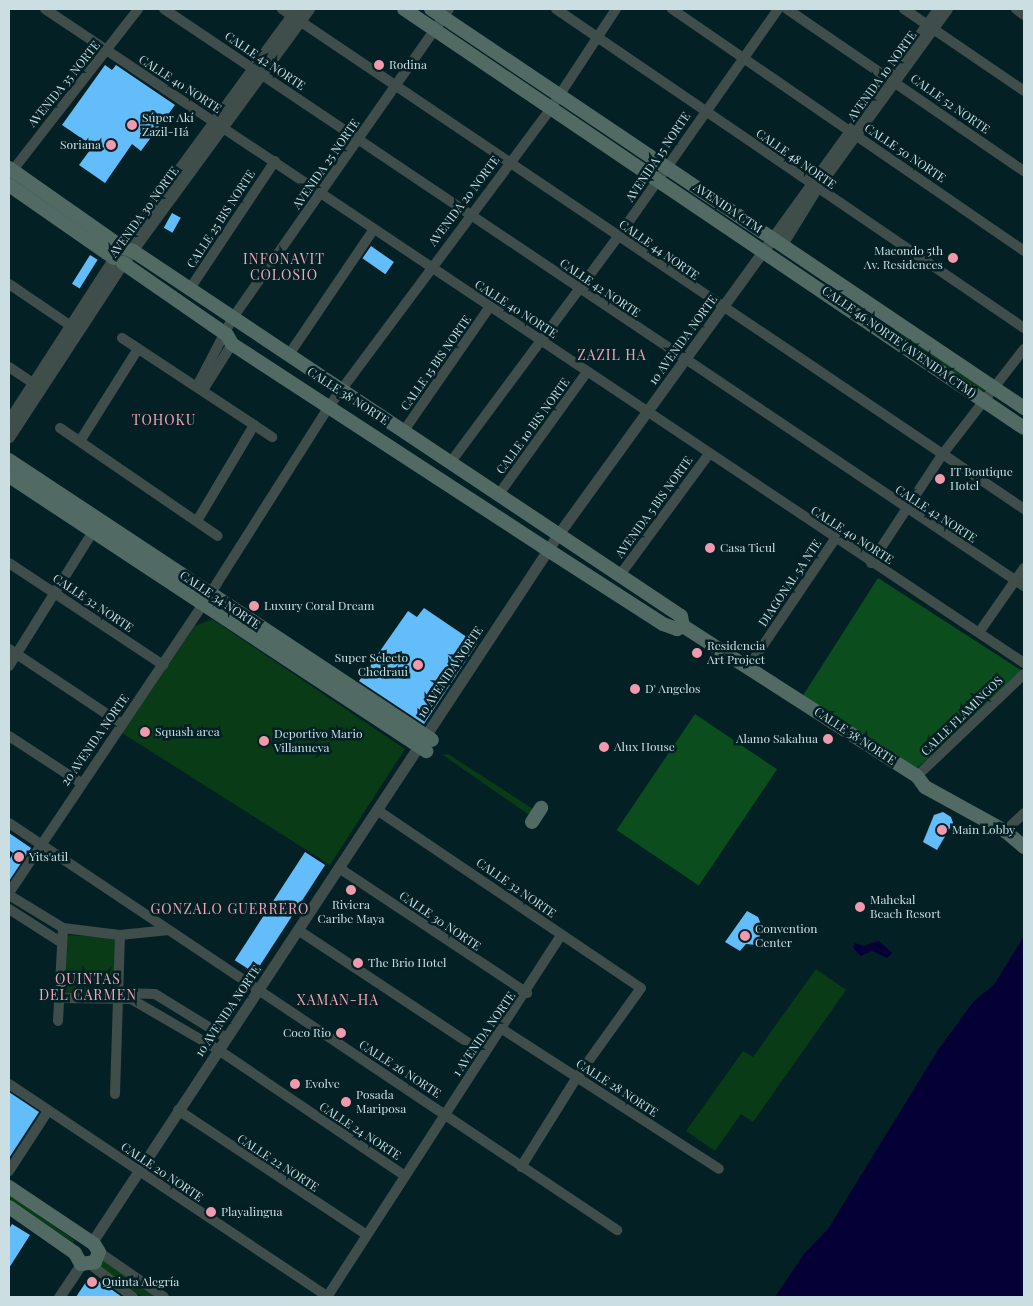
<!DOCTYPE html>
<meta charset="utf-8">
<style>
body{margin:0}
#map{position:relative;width:1033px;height:1306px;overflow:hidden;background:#032025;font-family:"Playfair Display",serif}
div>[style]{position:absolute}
.green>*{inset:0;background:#083b16;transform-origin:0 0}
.forest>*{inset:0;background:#0c4d1e;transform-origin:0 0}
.water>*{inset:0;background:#050035}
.building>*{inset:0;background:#64bdfb;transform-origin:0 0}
.minor>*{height:10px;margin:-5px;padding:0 5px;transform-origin:5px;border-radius:5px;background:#3f4e4a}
.tertiary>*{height:11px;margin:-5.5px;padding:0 5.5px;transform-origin:5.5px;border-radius:5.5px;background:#3f4e4a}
.secondary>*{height:14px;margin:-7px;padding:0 7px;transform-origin:7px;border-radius:7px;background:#526a64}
.dots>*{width:14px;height:14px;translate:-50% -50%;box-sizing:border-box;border:2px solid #032025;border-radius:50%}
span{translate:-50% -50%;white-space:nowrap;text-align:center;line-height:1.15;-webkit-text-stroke:5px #032025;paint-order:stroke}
.street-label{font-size:12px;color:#cbdfe3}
.poi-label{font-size:12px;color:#cbdfe3}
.left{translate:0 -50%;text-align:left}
.right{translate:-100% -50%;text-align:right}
.neighbourhood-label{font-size:14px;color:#f6a4b5;letter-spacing:1px}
.frame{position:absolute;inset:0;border:10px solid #cbdfe3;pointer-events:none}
</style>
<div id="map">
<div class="green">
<div style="clip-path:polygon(895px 328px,984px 389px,985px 390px,982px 393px,892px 333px)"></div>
<div style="clip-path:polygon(212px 619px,405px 749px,330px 865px,122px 733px,195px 626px)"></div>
<div style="clip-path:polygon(448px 754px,533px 809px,529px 815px,443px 755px)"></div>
<div style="left:65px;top:935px;width:52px;height:58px;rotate:3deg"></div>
<div style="clip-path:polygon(816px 969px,846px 990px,753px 1122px,741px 1114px,715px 1151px,686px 1131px,743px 1051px,753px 1057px)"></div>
<div style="clip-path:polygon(9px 1193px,74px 1240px,74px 1243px,9px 1200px)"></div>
<div style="clip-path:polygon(101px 1261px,106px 1261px,159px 1297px,143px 1297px,100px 1268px)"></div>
</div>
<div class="forest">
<div style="clip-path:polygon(878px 578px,1024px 672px,916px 769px,802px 697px)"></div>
<div style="left:695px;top:714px;width:99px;height:140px;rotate:34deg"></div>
</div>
<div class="water">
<div style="clip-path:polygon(1024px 936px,1024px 1297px,775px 1297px,804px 1254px,828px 1229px,938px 1050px,974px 1001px,994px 985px)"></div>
<div style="clip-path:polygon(879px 941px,892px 953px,887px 958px,872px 951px,861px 956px,853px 948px,855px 943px,863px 946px)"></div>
</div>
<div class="building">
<div style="clip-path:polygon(105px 65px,112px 70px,116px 65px,175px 105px,141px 151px,132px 144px,105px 183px,79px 165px,93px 146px,62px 125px)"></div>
<div style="left:172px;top:213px;width:10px;height:17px;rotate:29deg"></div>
<div style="left:371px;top:246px;width:28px;height:15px;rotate:35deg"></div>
<div style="left:90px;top:255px;width:9px;height:34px;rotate:32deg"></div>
<div style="clip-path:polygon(424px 608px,477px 644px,424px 724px,359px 681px,408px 611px,417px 617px)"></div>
<div style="clip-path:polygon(943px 812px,951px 817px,953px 823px,937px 850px,923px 842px,934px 815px)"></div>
<div style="clip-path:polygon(9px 833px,31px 848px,9px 881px,9px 861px,13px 853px,9px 850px)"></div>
<div style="left:305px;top:852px;width:24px;height:129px;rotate:33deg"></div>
<div style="clip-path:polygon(747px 911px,758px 917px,763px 929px,756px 945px,746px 944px,740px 951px,725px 942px)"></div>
<div style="clip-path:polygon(9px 1092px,39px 1112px,9px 1158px)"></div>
<div style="clip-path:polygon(12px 1224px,30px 1235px,9px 1268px,9px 1229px)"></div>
<div style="clip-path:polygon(90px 1276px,108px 1287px,122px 1297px,76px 1297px)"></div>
</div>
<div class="minor">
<div style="left:45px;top:9px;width:1177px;rotate:33.74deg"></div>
<div style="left:164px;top:9px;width:1036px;rotate:33.86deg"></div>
<div style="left:282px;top:9px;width:895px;rotate:33.97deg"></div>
<div style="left:556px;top:9px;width:566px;rotate:34.28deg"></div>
<div style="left:672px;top:9px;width:427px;rotate:34.5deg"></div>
<div style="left:787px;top:9px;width:287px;rotate:34.4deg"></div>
<div style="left:904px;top:9px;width:145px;rotate:34.3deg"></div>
<div style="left:1016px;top:9px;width:10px;rotate:37deg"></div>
<div style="left:9px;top:175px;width:210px;rotate:-52.1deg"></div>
<div style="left:9px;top:284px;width:75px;rotate:34.1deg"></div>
<div style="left:189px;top:290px;width:155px;rotate:-56.3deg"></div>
<div style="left:122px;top:338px;width:180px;rotate:33.4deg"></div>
<div style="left:288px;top:356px;width:153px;rotate:-55.9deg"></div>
<div style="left:9px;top:367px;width:29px;rotate:34deg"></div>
<div style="left:197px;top:386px;width:76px;rotate:-62.4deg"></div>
<div style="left:232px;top:319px;width:378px;rotate:-55deg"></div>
<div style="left:203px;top:390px;width:54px;rotate:-57.8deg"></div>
<div style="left:60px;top:428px;width:191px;rotate:34.4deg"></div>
<div style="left:403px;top:432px;width:151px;rotate:-55.3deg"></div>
<div style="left:80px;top:441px;width:109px;rotate:-57.8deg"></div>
<div style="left:450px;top:463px;width:282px;rotate:-53.4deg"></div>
<div style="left:618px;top:237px;width:279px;rotate:-54.9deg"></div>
<div style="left:499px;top:494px;width:150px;rotate:-54.2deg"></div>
<div style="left:197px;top:521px;width:112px;rotate:-59.3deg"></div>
<div style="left:9px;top:563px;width:185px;rotate:33.5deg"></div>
<div style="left:871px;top:563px;width:129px;rotate:-56.7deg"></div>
<div style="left:942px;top:455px;width:134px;rotate:-52.3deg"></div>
<div style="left:620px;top:575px;width:149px;rotate:-53.7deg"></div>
<div style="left:980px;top:631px;width:77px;rotate:-55.1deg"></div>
<div style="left:9px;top:649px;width:136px;rotate:33.6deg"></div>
<div style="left:9px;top:666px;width:164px;rotate:-58deg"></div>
<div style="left:749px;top:666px;width:153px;rotate:-55.9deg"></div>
<div style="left:9px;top:736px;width:86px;rotate:33.1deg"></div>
<div style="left:917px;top:776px;width:148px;rotate:-43.6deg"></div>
<div style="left:377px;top:810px;width:318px;rotate:34deg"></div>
<div style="left:641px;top:988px;width:110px;rotate:125.7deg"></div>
<div style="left:577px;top:1077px;width:106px;rotate:121.9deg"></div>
<div style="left:9px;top:823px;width:732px;rotate:33.8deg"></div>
<div style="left:1005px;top:831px;width:26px;rotate:-43deg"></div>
<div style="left:339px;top:868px;width:226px;rotate:33.6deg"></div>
<div style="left:9px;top:893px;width:373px;rotate:-56.1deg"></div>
<div style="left:217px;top:583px;width:211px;rotate:-57.6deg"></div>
<div style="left:330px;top:405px;width:370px;rotate:-53.3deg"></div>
<div style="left:551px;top:108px;width:118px;rotate:-56.7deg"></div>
<div style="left:9px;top:895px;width:63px;rotate:31.4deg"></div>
<div style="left:63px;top:928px;width:57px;rotate:7deg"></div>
<div style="left:120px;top:935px;width:49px;rotate:-5.8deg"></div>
<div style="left:9px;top:909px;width:63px;rotate:32.7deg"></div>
<div style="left:298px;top:930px;width:223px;rotate:33.5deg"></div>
<div style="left:123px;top:993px;width:32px;rotate:2deg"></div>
<div style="left:155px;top:994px;width:82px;rotate:31.6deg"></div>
<div style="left:59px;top:998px;width:72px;rotate:0.8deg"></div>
<div style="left:131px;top:999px;width:99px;rotate:30.2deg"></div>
<div style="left:217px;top:1049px;width:225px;rotate:34deg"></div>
<div style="left:58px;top:1021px;width:93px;rotate:-86.9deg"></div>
<div style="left:502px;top:1029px;width:258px;rotate:32.8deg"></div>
<div style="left:9px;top:1084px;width:384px;rotate:33.7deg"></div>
<div style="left:115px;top:1094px;width:159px;rotate:-88.2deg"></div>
<div style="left:178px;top:1110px;width:224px;rotate:33.5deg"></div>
<div style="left:9px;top:1171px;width:72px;rotate:-57deg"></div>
<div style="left:99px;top:1252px;width:79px;rotate:34.7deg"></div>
<div style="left:91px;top:1265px;width:53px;rotate:37.3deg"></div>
<div style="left:327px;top:1297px;width:431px;rotate:-57.1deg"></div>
</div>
<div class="tertiary">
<div style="left:782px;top:244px;width:65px;rotate:-58.3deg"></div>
<div style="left:816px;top:189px;width:223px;rotate:-54deg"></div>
<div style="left:9px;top:420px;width:193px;rotate:-57.1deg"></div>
<div style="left:114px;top:258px;width:308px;rotate:-53.8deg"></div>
<div style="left:9px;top:437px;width:208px;rotate:-56.8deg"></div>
<div style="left:123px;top:263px;width:315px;rotate:-53.8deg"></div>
<div style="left:92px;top:1242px;width:845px;rotate:-56.63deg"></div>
<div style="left:557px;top:536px;width:650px;rotate:-54.13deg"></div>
<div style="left:59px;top:1297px;width:40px;rotate:-56deg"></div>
</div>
<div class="secondary">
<div style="left:404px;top:9px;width:748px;rotate:34.05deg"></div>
<div style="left:431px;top:9px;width:715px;rotate:33.93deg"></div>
<div style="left:9px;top:168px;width:138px;rotate:35deg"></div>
<div style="left:122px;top:247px;width:12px;rotate:20deg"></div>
<div style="left:133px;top:251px;width:658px;rotate:33.67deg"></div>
<div style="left:681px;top:616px;width:10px;rotate:79deg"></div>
<div style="left:9px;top:185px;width:128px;rotate:34.8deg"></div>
<div style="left:123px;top:263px;width:126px;rotate:34.7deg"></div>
<div style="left:227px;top:335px;width:10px;rotate:61deg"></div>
<div style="left:232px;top:344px;width:377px;rotate:33.1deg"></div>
<div style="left:548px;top:550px;width:137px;rotate:32.8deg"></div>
<div style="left:663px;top:624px;width:15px;rotate:20deg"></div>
<div style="left:677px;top:629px;width:7px;rotate:-27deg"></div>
<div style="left:9px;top:460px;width:507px;rotate:33.5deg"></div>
<div style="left:9px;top:476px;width:500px;rotate:33.4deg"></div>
<div style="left:683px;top:626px;width:278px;rotate:32.7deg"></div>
<div style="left:917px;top:776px;width:14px;rotate:54deg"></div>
<div style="left:925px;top:787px;width:91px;rotate:28.8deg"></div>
<div style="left:1005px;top:831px;width:25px;rotate:40deg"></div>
<div style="left:532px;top:822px;width:17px;rotate:-57deg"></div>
<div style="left:9px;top:1187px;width:102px;rotate:33.8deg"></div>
<div style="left:94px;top:1244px;width:9px;rotate:58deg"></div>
<div style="left:99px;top:1252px;width:11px;rotate:112deg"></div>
<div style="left:95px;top:1262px;width:14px;rotate:172deg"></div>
<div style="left:81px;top:1264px;width:13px;rotate:-119deg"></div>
<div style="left:75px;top:1253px;width:80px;rotate:-145.1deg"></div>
</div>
<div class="dots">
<div style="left:379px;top:65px;background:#f29aad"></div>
<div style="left:132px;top:125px;background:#f29aad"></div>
<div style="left:111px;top:145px;background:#f29aad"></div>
<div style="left:953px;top:258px;background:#f29aad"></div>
<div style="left:940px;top:479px;background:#f29aad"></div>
<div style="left:710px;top:548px;background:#f29aad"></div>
<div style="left:254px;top:606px;background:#f29aad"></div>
<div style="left:697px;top:653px;background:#f29aad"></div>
<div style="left:418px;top:665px;background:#f29aad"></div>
<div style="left:635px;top:689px;background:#f29aad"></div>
<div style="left:145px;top:732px;background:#f29aad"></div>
<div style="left:828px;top:739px;background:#f29aad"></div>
<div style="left:264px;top:741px;background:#f29aad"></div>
<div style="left:604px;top:747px;background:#f29aad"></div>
<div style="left:942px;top:830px;background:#f29aad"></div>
<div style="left:19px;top:857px;background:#f29aad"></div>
<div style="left:351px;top:890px;background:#f29aad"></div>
<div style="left:860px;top:907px;background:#f29aad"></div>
<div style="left:745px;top:936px;background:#f29aad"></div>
<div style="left:358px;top:963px;background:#f29aad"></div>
<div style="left:341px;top:1033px;background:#f29aad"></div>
<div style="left:295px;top:1084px;background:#f29aad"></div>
<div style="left:346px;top:1102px;background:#f29aad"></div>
<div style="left:211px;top:1212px;background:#f29aad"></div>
<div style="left:92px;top:1282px;background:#f29aad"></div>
</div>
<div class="street-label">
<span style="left:265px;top:61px;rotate:34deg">CALLE 42 NORTE</span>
<span style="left:882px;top:76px;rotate:-54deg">AVENIDA 10 NORTE</span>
<span style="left:64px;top:84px;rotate:-51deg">AVENIDA 35 NORTE</span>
<span style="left:180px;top:84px;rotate:33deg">CALLE 40 NORTE</span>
<span style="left:950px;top:104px;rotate:35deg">CALLE 52 NORTE</span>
<span style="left:905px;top:153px;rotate:34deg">CALLE 50 NORTE</span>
<span style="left:658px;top:157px;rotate:-56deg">AVENIDA 15 NORTE</span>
<span style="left:796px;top:159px;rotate:35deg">CALLE 48 NORTE</span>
<span style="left:326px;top:164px;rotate:-55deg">AVENIDA 25 NORTE</span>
<span style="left:464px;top:201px;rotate:-53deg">AVENIDA 20 NORTE</span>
<span style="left:728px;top:208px;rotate:34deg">AVENIDA CTM</span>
<span style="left:144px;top:212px;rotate:-54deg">AVENIDA 30 NORTE</span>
<span style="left:221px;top:219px;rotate:-57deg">CALLE 25 BIS NORTE</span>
<span style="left:659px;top:250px;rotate:35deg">CALLE 44 NORTE</span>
<span style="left:600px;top:288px;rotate:34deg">CALLE 42 NORTE</span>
<span style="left:516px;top:309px;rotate:33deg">CALLE 40 NORTE</span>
<span style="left:683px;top:340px;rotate:-54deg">10 AVENIDA NORTE</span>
<span style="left:899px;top:342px;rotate:35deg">CALLE 46 NORTE (AVENIDA CTM)</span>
<span style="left:436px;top:363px;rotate:-55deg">CALLE 15 BIS NORTE</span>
<span style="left:348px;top:396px;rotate:33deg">CALLE 38 NORTE</span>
<span style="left:533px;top:426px;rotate:-54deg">CALLE 10 BIS NORTE</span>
<span style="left:654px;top:507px;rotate:-54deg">AVENIDA 5 BIS NORTE</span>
<span style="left:936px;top:514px;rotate:33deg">CALLE 42 NORTE</span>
<span style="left:852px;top:535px;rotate:33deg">CALLE 40 NORTE</span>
<span style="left:790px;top:583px;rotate:-56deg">DIAGONAL 5A NTE</span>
<span style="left:220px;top:600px;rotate:34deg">CALLE 34 NORTE</span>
<span style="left:93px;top:603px;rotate:34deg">CALLE 32 NORTE</span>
<span style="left:450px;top:672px;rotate:-56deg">10 AVENIDA NORTE</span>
<span style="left:962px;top:716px;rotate:-44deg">CALLE FLAMINGOS</span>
<span style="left:855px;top:736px;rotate:33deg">CALLE 38 NORTE</span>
<span style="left:95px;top:740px;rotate:-55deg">20 AVENIDA NORTE</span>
<span style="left:516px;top:888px;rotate:35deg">CALLE 32 NORTE</span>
<span style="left:440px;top:921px;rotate:34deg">CALLE 30 NORTE</span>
<span style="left:228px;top:1011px;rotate:-56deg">10 AVENIDA NORTE</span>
<span style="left:484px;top:1034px;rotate:-55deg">1 AVENIDA NORTE</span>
<span style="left:400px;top:1069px;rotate:33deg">CALLE 26 NORTE</span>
<span style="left:617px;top:1088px;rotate:33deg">CALLE 28 NORTE</span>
<span style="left:360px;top:1131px;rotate:33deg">CALLE 24 NORTE</span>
<span style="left:278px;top:1163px;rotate:33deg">CALLE 22 NORTE</span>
<span style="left:162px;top:1172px;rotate:34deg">CALLE 20 NORTE</span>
</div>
<div class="poi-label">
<span class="left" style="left:389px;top:65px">Rodina</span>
<span class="left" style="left:142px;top:125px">Súper Akí<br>Zazil-Há</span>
<span class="right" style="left:101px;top:145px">Soriana</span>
<span class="right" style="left:943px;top:258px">Macondo 5th<br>Av. Residences</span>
<span class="left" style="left:950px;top:479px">IT Boutique<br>Hotel</span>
<span class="left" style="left:720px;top:548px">Casa Ticul</span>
<span class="left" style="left:264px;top:606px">Luxury Coral Dream</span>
<span class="left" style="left:707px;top:653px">Residencia<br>Art Project</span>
<span class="right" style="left:408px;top:665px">Super Selecto<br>Chedraui</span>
<span class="left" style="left:645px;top:689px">D' Angelos</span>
<span class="left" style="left:155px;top:732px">Squash area</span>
<span class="left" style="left:274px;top:741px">Deportivo Mario<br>Villanueva</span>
<span class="right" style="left:818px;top:739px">Alamo Sakahua</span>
<span class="left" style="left:614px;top:747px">Alux House</span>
<span class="left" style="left:952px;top:830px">Main Lobby</span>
<span class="left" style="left:29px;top:857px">Yits'atil</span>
<span class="left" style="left:870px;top:907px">Mahekal<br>Beach Resort</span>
<span style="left:351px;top:912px">Riviera<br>Caribe Maya</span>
<span class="left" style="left:755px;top:936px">Convention<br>Center</span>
<span class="left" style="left:368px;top:963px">The Brio Hotel</span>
<span class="right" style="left:331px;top:1033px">Coco Rio</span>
<span class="left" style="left:305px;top:1084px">Evolve</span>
<span class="left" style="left:356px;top:1102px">Posada<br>Mariposa</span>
<span class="left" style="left:221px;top:1212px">Playalingua</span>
<span class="left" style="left:102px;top:1282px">Quinta Alegría</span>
</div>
<div class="neighbourhood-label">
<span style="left:284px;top:267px">INFONAVIT<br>COLOSIO</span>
<span style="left:612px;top:355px">ZAZIL HA</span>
<span style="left:164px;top:420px">TOHOKU</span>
<span style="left:230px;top:909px">GONZALO GUERRERO</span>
<span style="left:88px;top:987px">QUINTAS<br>DEL CARMEN</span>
<span style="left:338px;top:1000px">XAMAN-HA</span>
</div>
<div class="frame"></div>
</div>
